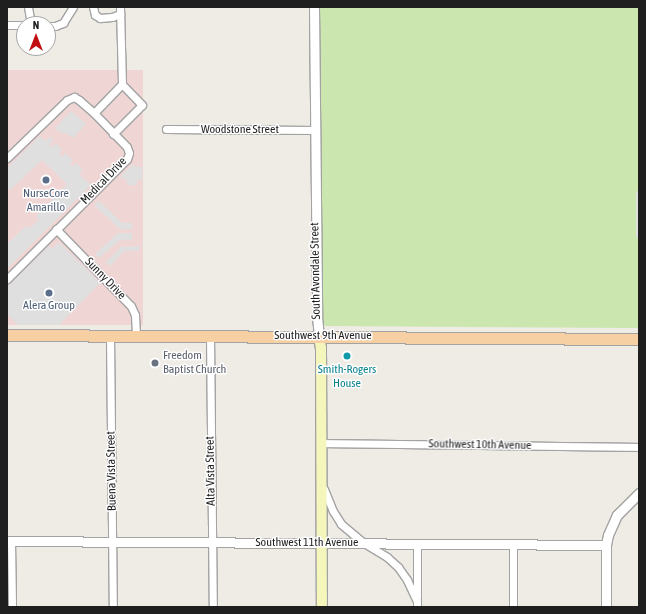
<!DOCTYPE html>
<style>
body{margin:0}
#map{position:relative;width:646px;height:614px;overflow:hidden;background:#efebe5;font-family:"Asap Condensed",sans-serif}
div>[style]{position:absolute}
.commercial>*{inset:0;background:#efd6d5;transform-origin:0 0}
.grass>*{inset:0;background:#cbe6ae}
.parking>*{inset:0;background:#dfdfdf}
.roads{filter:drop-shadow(1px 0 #a3a3a3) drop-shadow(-1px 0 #a3a3a3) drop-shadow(0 1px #a3a3a3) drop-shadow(0 -1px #a3a3a3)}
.minor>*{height:7px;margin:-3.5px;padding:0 3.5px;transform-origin:3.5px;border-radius:3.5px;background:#fff}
.tertiary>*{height:9px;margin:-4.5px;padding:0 4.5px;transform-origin:4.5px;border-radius:4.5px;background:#fff}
.secondary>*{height:10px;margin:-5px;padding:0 5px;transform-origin:5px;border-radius:5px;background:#f4f6bc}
.primary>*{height:11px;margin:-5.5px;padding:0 5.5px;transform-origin:5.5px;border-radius:5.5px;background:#f6d0a3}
.dots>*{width:11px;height:11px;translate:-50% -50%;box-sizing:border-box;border:2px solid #fff;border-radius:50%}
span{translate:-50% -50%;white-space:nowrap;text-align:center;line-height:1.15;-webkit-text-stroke:3px #fff;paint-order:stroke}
.street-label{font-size:12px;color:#1f1f1f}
.service-label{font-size:12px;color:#4e5e75}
.worship-label{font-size:12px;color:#5b616d}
.left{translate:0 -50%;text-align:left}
.culture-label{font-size:12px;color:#0d838f}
.frame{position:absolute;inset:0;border:8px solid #1f1f1f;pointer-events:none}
.north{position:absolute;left:16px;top:16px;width:40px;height:40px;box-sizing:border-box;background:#fff;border:1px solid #a5a5a5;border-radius:50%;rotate:0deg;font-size:11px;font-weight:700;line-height:16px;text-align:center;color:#1f1f1f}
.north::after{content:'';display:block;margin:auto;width:14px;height:18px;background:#c10c10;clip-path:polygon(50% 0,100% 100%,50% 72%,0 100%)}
</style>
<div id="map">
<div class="commercial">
<div style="left:7px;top:70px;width:136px;height:255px"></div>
</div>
<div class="grass">
<div style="clip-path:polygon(319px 7px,639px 7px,639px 328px,326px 326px,322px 324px)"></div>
</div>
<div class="parking">
<div style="clip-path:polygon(71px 111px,86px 124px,73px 138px,68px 134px,59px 132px,55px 128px)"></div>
<div style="clip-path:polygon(40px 136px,45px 141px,50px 137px,53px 140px,49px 145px,52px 147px,56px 143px,62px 150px,59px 154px,62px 157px,65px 153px,73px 160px,70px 165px,72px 167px,76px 163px,83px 170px,79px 174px,91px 185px,7px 269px,7px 244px,26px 226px,30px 228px,34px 224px,39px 220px,36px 216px,67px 184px,42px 160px,10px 190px,7px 188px,7px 168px)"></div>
<div style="clip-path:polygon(133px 164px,136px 167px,142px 167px,142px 180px,137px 180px,137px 185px,127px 185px,127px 180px,120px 177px)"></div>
<div style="clip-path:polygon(639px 186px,639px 240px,636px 236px,636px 194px)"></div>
<div style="clip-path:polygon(99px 201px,122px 223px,132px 223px,132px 229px,120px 229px,94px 205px)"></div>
<div style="clip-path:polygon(118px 233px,132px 233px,132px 240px,120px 240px,99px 258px,95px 254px)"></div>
<div style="clip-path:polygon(59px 242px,100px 283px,59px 325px,18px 325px,7px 314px,7px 287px,49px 246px,52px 249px)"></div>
<div style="clip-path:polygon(139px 246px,139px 251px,124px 251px,110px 266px,106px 262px,121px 247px)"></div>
</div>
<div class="roads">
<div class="minor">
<div style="left:28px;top:7px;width:17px;rotate:80deg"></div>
<div style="left:93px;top:7px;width:8px;rotate:76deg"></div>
<div style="left:95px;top:15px;width:6px;rotate:31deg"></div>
<div style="left:100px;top:18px;width:12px;rotate:-5deg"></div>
<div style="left:112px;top:17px;width:9px;rotate:-21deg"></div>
<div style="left:7px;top:25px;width:17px"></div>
<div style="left:48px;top:26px;width:7px"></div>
<div style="left:55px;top:26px;width:9px;rotate:-21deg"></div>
<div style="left:63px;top:23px;width:19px;rotate:-58deg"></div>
<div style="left:94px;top:113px;width:40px;rotate:-46deg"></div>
<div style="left:122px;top:84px;width:77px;rotate:-91.5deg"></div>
<div style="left:166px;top:129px;width:149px;rotate:0.4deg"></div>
<div style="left:113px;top:134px;width:41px;rotate:-45deg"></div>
<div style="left:142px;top:105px;width:29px;rotate:-134deg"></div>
<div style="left:7px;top:158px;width:83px;rotate:-44deg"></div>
<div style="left:67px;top:100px;width:8px;rotate:-23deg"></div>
<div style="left:74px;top:97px;width:6px;rotate:31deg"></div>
<div style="left:79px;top:100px;width:20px;rotate:41deg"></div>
<div style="left:94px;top:113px;width:47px;rotate:45.9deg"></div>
<div style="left:127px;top:147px;width:6px;rotate:72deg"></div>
<div style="left:129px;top:153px;width:6px;rotate:108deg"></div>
<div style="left:127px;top:159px;width:170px;rotate:135deg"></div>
<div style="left:56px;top:229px;width:107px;rotate:45.8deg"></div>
<div style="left:131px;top:306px;width:10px;rotate:66deg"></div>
<div style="left:135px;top:315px;width:21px;rotate:87deg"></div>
<div style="left:110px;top:336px;width:271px;rotate:89.4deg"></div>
<div style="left:210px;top:336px;width:271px;rotate:89.4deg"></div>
<div style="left:321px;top:443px;width:318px;rotate:0.7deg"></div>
<div style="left:324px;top:489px;width:24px;rotate:68deg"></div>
<div style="left:333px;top:511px;width:15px;rotate:58deg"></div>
<div style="left:341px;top:524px;width:30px;rotate:40deg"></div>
<div style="left:364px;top:543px;width:27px;rotate:31deg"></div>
<div style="left:387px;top:557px;width:15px;rotate:42deg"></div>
<div style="left:398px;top:567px;width:16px;rotate:55deg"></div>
<div style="left:407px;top:580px;width:23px;rotate:65deg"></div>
<div style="left:417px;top:601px;width:6px;rotate:90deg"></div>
<div style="left:11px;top:541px;width:66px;rotate:89.1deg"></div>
<div style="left:417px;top:544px;width:53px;rotate:90deg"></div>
<div style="left:513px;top:545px;width:62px;rotate:90deg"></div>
</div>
<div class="tertiary">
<div style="left:314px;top:7px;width:310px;rotate:89.4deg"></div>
<div style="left:317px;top:317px;width:19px;rotate:84deg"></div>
<div style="left:7px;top:541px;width:599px;rotate:0.38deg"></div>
<div style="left:606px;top:607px;width:62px;rotate:-90deg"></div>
<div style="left:606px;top:545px;width:10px;rotate:-79deg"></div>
<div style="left:608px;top:535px;width:22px;rotate:-66deg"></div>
<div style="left:617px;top:515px;width:31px;rotate:-45deg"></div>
</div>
<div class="secondary">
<div style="left:319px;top:336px;width:12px;rotate:81deg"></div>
<div style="left:321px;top:348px;width:259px;rotate:89.8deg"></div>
</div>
<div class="primary">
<div style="left:7px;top:335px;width:632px;rotate:0.36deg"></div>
</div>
</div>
<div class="dots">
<div style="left:46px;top:180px;background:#5c6f8a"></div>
<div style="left:49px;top:293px;background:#5c6f8a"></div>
<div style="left:347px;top:356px;background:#0f9aa8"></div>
<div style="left:155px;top:363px;background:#6b7280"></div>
</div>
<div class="street-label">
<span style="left:240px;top:130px">Woodstone Street</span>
<span style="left:104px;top:181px;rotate:-46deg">Medical Drive</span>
<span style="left:316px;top:271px;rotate:-91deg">South Avondale Street</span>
<span style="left:105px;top:279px;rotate:46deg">Sunny Drive</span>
<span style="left:323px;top:336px">Southwest 9th Avenue</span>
<span style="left:480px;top:445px;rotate:1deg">Southwest 10th Avenue</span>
<span style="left:112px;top:471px;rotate:-91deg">Buena Vista Street</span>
<span style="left:211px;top:471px;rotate:-91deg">Alta Vista Street</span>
<span style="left:307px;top:543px">Southwest 11th Avenue</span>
</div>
<div class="service-label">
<span style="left:46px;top:201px">NurseCore<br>Amarillo</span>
<span style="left:49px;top:306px">Alera Group</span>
</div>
<div class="worship-label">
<span class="left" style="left:163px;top:363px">Freedom<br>Baptist Church</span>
</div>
<div class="culture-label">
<span style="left:347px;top:377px">Smith-Rogers<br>House</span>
</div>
<div class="frame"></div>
<div class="north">N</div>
</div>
